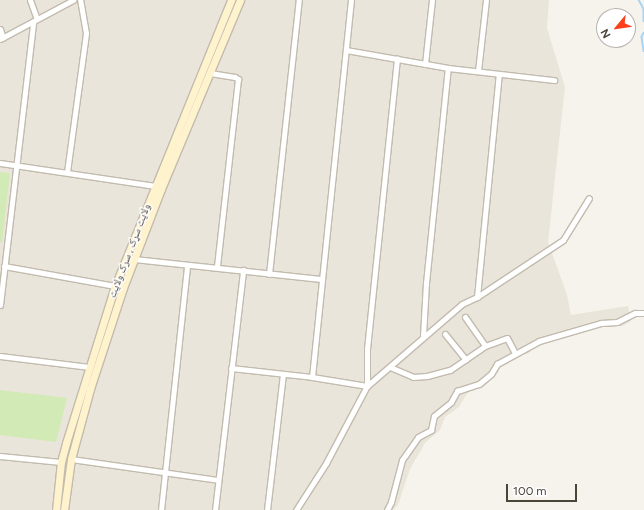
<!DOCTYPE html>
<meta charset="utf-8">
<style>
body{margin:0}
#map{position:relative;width:644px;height:510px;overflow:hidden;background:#f6f3ec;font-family:Figtree,"Noto Naskh Arabic",sans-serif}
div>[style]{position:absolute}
.residential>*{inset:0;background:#eae5da}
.green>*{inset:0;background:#d2eab5}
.stream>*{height:1.5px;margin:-0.75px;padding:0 0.75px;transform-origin:0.75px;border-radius:0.75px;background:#a9d4f2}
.roads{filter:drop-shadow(1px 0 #c2bbae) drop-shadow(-1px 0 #c2bbae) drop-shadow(0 1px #c2bbae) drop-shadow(0 -1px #c2bbae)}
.street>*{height:5px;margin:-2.5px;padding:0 2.5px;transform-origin:2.5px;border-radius:2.5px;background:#fff}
.secondary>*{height:7px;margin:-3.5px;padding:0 3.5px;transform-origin:3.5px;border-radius:3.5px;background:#fff3cd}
span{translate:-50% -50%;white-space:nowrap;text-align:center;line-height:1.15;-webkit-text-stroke:3px #fff;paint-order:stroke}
.street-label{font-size:11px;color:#4b4439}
.north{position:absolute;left:596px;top:8px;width:40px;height:40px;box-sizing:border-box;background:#fff;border:1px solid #b7b4b0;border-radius:50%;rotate:241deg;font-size:11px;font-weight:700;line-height:16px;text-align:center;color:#4b4439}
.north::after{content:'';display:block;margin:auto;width:14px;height:18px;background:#fc3f1d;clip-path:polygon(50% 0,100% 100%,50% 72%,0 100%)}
.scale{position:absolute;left:506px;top:484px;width:71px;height:18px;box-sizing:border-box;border:2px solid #4b4439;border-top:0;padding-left:5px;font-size:12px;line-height:14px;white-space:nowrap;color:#4b4439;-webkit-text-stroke:3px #fff;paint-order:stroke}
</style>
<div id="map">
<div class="residential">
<div style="clip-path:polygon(0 0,549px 0,547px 28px,565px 87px,548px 242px,567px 295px,571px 315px,628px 306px,631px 321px,623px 326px,598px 327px,536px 345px,528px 354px,520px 353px,501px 365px,498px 373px,482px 388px,473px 389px,466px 395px,459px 407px,445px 417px,440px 430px,425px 443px,410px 469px,398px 505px,393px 510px,0 510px)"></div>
</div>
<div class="green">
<div style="clip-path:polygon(0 172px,10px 173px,2px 242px,0 242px)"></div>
<div style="clip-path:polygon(0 390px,67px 398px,56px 442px,0 435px)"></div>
</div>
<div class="stream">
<div style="left:639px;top:0;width:10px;rotate:61deg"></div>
<div style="left:644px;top:9px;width:12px;rotate:90deg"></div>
<div style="left:644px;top:33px;width:4px;rotate:117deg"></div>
<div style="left:642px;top:37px;width:14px;rotate:82deg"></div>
</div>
<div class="roads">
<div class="street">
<div style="left:30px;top:0;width:20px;rotate:70deg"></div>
<div style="left:0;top:29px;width:9px;rotate:72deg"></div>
<div style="left:0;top:39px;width:83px;rotate:-28.1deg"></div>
<div style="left:346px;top:50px;width:104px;rotate:10deg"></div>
<div style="left:448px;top:68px;width:107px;rotate:6.5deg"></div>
<div style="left:425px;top:64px;width:64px;rotate:-83.8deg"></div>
<div style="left:478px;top:71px;width:71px;rotate:-83.6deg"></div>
<div style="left:210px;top:73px;width:25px;rotate:9deg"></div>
<div style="left:235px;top:77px;width:4px;rotate:34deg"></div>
<div style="left:238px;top:79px;width:189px;rotate:96.4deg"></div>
<div style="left:0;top:163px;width:158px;rotate:8.4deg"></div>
<div style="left:67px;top:172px;width:140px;rotate:-82.2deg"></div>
<div style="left:86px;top:33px;width:34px;rotate:-100deg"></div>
<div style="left:134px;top:259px;width:188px;rotate:6.1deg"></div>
<div style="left:4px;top:266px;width:113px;rotate:10.2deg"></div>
<div style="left:269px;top:274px;width:276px;rotate:-83.8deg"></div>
<div style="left:477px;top:297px;width:224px;rotate:-84.4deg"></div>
<div style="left:0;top:305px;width:285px;rotate:-83.3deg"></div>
<div style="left:465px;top:317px;width:35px;rotate:55deg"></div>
<div style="left:445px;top:334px;width:33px;rotate:51deg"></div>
<div style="left:423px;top:336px;width:53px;rotate:-86.8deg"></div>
<div style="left:426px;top:283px;width:216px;rotate:-84.2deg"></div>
<div style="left:0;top:356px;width:90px;rotate:7deg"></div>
<div style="left:390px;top:367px;width:25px;rotate:23deg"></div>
<div style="left:413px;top:377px;width:14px;rotate:-4deg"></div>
<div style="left:427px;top:376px;width:24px;rotate:-15deg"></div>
<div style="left:450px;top:370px;width:42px;rotate:-34.4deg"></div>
<div style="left:485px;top:346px;width:23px;rotate:-20deg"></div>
<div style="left:507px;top:338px;width:17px;rotate:62deg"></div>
<div style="left:231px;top:368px;width:81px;rotate:6.3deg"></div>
<div style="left:312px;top:377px;width:56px;rotate:9.3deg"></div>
<div style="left:367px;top:386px;width:37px;rotate:-90deg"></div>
<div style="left:367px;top:349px;width:292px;rotate:-84.1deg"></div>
<div style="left:312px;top:377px;width:379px;rotate:-84.1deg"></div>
<div style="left:0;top:456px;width:61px;rotate:5.6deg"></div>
<div style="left:71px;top:459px;width:148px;rotate:8.1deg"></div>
<div style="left:161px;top:510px;width:246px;rotate:-83.9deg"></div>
<div style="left:215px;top:510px;width:242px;rotate:-83.3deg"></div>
<div style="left:267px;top:510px;width:137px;rotate:-83.3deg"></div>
<div style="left:296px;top:510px;width:56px;rotate:-57.4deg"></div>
<div style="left:326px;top:463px;width:87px;rotate:-62deg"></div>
<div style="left:367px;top:386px;width:125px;rotate:-40.8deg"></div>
<div style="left:462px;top:304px;width:17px;rotate:-25deg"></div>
<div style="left:477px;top:297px;width:103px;rotate:-33.5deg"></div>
<div style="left:563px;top:240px;width:49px;rotate:-58.2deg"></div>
<div style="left:387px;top:510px;width:9px;rotate:-63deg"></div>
<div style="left:391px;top:502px;width:43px;rotate:-75.3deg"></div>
<div style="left:402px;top:460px;width:28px;rotate:-55deg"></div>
<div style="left:418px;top:437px;width:15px;rotate:-28deg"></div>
<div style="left:431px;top:430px;width:14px;rotate:-78deg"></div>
<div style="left:434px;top:416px;width:22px;rotate:-39deg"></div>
<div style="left:451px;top:402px;width:13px;rotate:-61deg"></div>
<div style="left:457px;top:391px;width:23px;rotate:-18deg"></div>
<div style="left:479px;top:384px;width:16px;rotate:-40deg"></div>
<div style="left:491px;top:374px;width:12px;rotate:-59deg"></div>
<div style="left:497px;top:364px;width:48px;rotate:-28.7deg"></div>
<div style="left:539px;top:341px;width:65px;rotate:-16.2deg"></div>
<div style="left:601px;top:323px;width:16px;rotate:-4deg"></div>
<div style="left:617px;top:322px;width:20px;rotate:-27deg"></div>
<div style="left:635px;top:313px;width:9px"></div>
</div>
<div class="secondary">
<div style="left:56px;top:510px;width:48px;rotate:-84.1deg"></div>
<div style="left:61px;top:462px;width:20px;rotate:-75deg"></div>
<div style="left:66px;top:443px;width:164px;rotate:-72.7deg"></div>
<div style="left:115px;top:286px;width:309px;rotate:-67.9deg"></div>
<div style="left:64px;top:510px;width:51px;rotate:-82.2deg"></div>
<div style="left:71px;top:459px;width:73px;rotate:-74.8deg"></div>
<div style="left:90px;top:389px;width:106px;rotate:-71.9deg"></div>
<div style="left:123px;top:288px;width:106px;rotate:-69deg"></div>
<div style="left:161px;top:189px;width:205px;rotate:-67.3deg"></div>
</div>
</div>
<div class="street-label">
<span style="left:130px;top:251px;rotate:-69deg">ولایت سړک ، سرک ولایت</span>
</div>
<div class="north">N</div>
<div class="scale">100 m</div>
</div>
